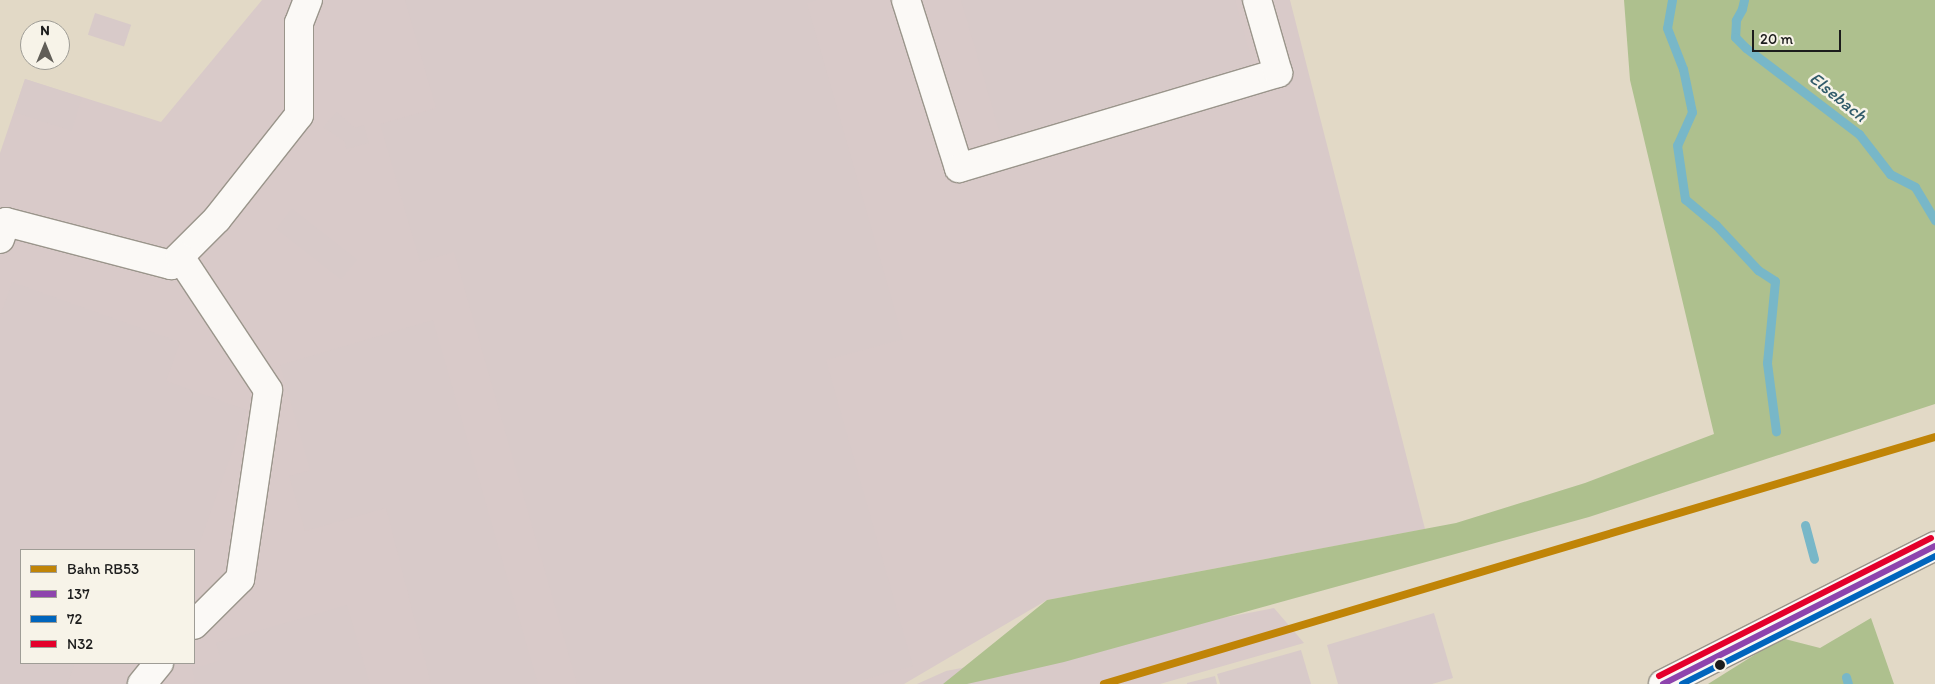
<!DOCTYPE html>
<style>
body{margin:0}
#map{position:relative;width:1935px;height:684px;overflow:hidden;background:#e2d9c6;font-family:Itim,sans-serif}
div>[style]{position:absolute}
.industrial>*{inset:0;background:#d9cac9}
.forest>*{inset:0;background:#aec08e}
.stream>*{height:9px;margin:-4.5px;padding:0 4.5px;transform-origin:4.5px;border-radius:4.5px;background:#78b7c8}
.building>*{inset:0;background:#d8cac9;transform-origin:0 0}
.roads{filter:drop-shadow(1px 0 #9a958b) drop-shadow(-1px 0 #9a958b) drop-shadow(0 1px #9a958b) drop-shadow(0 -1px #9a958b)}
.minor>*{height:28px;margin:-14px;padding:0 14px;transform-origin:14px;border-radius:14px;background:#fbf9f6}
.bus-1>*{height:6px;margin:-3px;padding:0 3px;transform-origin:3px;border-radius:3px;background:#8e44ad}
.bus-2>*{height:6px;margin:-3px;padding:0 3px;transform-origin:3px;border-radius:3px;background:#0065bd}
.bus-3>*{height:6px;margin:-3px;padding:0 3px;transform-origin:3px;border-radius:3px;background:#e4002b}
.rail-1>*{height:8px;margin:-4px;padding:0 4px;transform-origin:4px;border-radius:4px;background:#c08407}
.dots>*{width:14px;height:14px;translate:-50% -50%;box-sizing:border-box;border:2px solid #f7f3e8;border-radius:50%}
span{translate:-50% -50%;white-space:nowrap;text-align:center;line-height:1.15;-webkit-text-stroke:5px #f7f3e8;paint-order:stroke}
.water-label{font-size:18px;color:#315b6a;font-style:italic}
.legend{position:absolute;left:20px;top:549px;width:175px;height:115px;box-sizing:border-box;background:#f7f3e8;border:1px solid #9f9d96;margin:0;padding:6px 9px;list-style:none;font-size:15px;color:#1c1c1c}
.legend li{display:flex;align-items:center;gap:10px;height:25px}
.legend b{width:25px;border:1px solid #9f9d96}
.north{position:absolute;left:20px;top:20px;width:50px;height:50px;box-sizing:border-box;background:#f7f3e8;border:1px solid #9f9d96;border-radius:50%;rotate:0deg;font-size:14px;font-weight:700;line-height:20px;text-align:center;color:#1c1c1c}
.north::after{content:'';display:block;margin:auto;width:18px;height:22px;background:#615e58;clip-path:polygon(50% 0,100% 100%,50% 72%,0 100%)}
.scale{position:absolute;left:1752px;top:30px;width:89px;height:22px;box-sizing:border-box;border:2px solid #1c1c1c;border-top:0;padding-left:6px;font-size:15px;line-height:18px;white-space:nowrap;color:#1c1c1c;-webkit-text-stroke:4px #f7f3e8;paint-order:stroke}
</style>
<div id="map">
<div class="industrial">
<div style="clip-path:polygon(evenodd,262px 0,1290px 0,1425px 529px,1047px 600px,904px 684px,0 684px,0 153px,25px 79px,161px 122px,262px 0,21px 550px,194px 550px,194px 663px,21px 663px,21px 550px)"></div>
<div style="clip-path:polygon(1274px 608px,1304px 643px,1160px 684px,917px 684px,946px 671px)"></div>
</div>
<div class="forest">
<div style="clip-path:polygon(1624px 0,1935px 0,1935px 404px,1589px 517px,1064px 662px,967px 684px,943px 684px,1047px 600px,1456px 523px,1585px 483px,1714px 434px,1630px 80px)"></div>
<div style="clip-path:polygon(1871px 618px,1894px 684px,1708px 684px,1781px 638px,1820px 648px)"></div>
</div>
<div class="stream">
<div style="left:1672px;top:0;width:28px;rotate:100deg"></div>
<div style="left:1667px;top:28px;width:44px;rotate:68.7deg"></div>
<div style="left:1683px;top:69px;width:44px;rotate:78.2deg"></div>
<div style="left:1692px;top:112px;width:36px;rotate:114deg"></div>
<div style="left:1677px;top:145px;width:55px;rotate:81.6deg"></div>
<div style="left:1685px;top:199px;width:40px;rotate:40deg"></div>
<div style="left:1716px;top:225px;width:62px;rotate:47deg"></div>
<div style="left:1758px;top:270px;width:20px;rotate:33deg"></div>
<div style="left:1775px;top:281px;width:82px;rotate:95.6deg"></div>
<div style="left:1767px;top:363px;width:69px;rotate:82.5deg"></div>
<div style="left:1744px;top:0;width:9px;rotate:103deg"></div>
<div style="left:1742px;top:9px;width:13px;rotate:119deg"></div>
<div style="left:1736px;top:20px;width:17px;rotate:93deg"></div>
<div style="left:1735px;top:37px;width:16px;rotate:45deg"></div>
<div style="left:1746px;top:48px;width:142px;rotate:37.3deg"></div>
<div style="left:1859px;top:134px;width:51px;rotate:52.2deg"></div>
<div style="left:1890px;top:174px;width:28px;rotate:27deg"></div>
<div style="left:1915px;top:187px;width:39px;rotate:59deg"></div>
<div style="left:1805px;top:525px;width:35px;rotate:75deg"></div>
<div style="left:1846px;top:677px;width:7px;rotate:74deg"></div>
</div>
<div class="building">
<div style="clip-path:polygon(405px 0,817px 0,807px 3px,903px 339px,826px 360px,913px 666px,847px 684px,577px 684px,454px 252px,420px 262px,380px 124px,436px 108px)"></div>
<div style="clip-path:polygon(961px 0,1235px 0,1254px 68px,1002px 141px)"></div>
<div style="left:95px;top:13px;width:38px;height:23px;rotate:18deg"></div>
<div style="left:25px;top:79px;width:60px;height:35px;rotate:18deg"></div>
<div style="clip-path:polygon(337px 112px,355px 128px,364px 125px,369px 143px,346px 149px,345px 142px,323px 127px)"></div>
<div style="left:292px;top:209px;width:82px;height:25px;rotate:38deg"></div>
<div style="clip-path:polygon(12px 282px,180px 342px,166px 381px,247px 410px,194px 559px,194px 550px,21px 550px,21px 663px,75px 663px,68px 684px,0 684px,0 317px)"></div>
<div style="clip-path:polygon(433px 320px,538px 684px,431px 684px,386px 508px,305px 531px,289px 476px,310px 470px,280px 365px)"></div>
<div style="clip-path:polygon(347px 605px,370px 684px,189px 684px,195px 682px,192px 669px,221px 660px,216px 643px)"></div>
<div style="clip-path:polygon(1434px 613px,1453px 678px,1432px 684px,1338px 684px,1327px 645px)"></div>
<div style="clip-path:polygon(1301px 650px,1311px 684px,1220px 684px,1217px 674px)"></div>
<div style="clip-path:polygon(1215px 676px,1217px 684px,1187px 684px,1187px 683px)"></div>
</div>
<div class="roads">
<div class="minor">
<div style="left:906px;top:0;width:176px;rotate:72.5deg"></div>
<div style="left:959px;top:168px;width:333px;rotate:-16.6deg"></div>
<div style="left:1278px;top:73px;width:76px;rotate:-106deg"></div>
<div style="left:0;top:239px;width:18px;rotate:-71deg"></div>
<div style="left:6px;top:222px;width:171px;rotate:14.6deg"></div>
<div style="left:171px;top:265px;width:65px;rotate:-45deg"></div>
<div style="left:217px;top:219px;width:132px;rotate:-51.7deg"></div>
<div style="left:299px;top:115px;width:92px;rotate:-90deg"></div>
<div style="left:299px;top:23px;width:25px;rotate:-69deg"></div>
<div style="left:180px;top:257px;width:159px;rotate:56.5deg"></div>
<div style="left:268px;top:390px;width:191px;rotate:98.4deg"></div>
<div style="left:240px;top:579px;width:65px;rotate:135deg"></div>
<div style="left:142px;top:684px;width:27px;rotate:-51deg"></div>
<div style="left:1663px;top:684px;width:305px;rotate:-26.9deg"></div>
</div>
</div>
<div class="bus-1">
<div style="left:1663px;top:684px;width:305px;rotate:-26.9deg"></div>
</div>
<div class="bus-2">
<div style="left:1682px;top:684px;width:284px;rotate:-26.8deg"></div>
</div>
<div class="bus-3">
<div style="left:1659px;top:676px;width:305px;rotate:-26.9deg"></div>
</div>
<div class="rail-1">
<div style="left:1104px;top:684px;width:867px;rotate:-16.55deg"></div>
</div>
<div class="dots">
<div style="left:1720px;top:665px;background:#1c1c1c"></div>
</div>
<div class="water-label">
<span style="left:1838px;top:97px;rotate:39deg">Elsebach</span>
</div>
<ul class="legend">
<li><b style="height:6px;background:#c08407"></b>Bahn RB53</li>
<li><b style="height:6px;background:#8e44ad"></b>137</li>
<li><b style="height:6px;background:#0065bd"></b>72</li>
<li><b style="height:6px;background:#e4002b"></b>N32</li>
</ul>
<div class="north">N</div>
<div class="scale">20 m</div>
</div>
